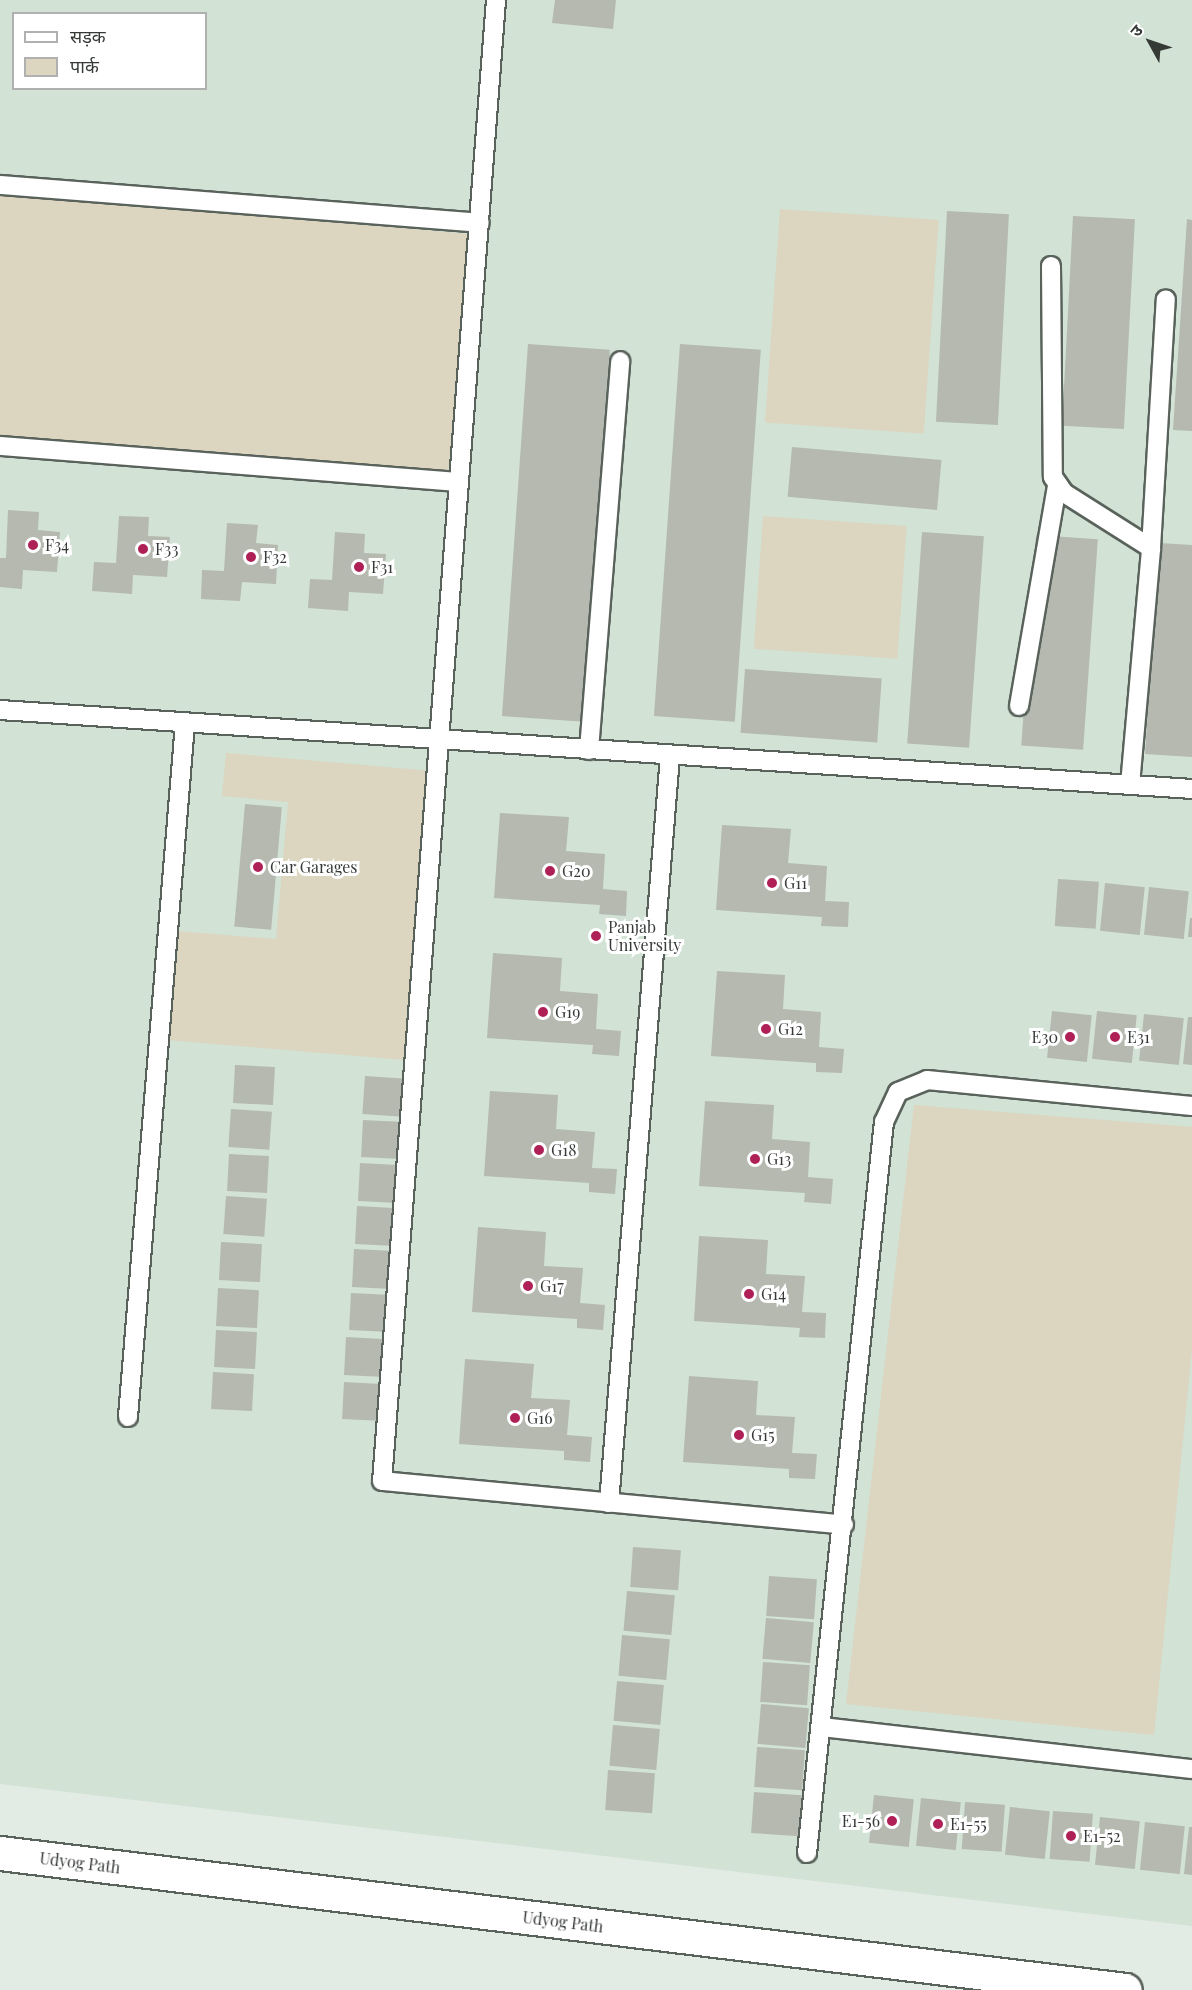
<!DOCTYPE html>
<meta charset="utf-8">
<style>
body{margin:0}
#map{position:relative;width:1192px;height:1990px;overflow:hidden;background:#e2ece4;font-family:"Playfair Display","Noto Sans Devanagari",serif}
div>[style]{position:absolute}
.built>*{inset:0;background:#d2e2d5}
.green>*{inset:0;background:#dcd5bf;transform-origin:0 0}
.building>*{inset:0;background:#b5b9af;transform-origin:0 0}
.roads{filter:drop-shadow(2px 0 #59625b) drop-shadow(-2px 0 #59625b) drop-shadow(0 2px #59625b) drop-shadow(0 -2px #59625b)}
.service>*{height:18px;margin:-9px;padding:0 9px;transform-origin:9px;border-radius:9px;background:#fff}
.tertiary>*{height:33px;margin:-16.5px;padding:0 16.5px;transform-origin:16.5px;border-radius:16.5px;background:#fff}
.dots>*{width:16px;height:16px;translate:-50% -50%;box-sizing:border-box;border:3px solid #fff;border-radius:50%}
span{translate:-50% -50%;white-space:nowrap;text-align:center;line-height:1.15;-webkit-text-stroke:6px #fff;paint-order:stroke}
.poi-label{font-size:16px;color:#363a37}
.left{translate:0 -50%;text-align:left}
.right{translate:-100% -50%;text-align:right}
.street-label{font-size:16px;color:#363a37}
.legend{position:absolute;left:12px;top:12px;width:195px;height:78px;box-sizing:border-box;background:#fff;border:2px solid #afb0af;margin:0;padding:8px 10px;list-style:none;font-size:18px;color:#363a37}
.legend li{display:flex;align-items:center;gap:12px;height:30px}
.legend b{width:30px;border:2px solid #afb0af}
.north{position:absolute;left:1120px;top:12px;width:60px;height:60px;-webkit-text-stroke:4px #fff;paint-order:stroke;rotate:310deg;font-size:16px;font-weight:700;line-height:24px;text-align:center;color:#363a37}
.north::after{content:'';display:block;margin:auto;width:21px;height:27px;background:#363a37;clip-path:polygon(50% 0,100% 100%,50% 72%,0 100%)}
</style>
<div id="map">
<div class="built">
<div style="clip-path:polygon(evenodd,0 0,1192px 0,1192px 1926px,0 1784px,0 0,14px 14px,206px 14px,206px 88px,14px 88px,14px 14px)"></div>
</div>
<div class="green">
<div style="left:0;top:193px;width:471px;height:244px;rotate:5deg"></div>
<div style="left:780px;top:209px;width:159px;height:214px;rotate:4deg"></div>
<div style="left:763px;top:516px;width:144px;height:133px;rotate:4deg"></div>
<div style="clip-path:polygon(226px 753px,432px 771px,405px 1060px,167px 1040px,177px 931px,276px 939px,288px 802px,222px 796px)"></div>
<div style="clip-path:polygon(914px 1105px,1192px 1127px,1192px 1349px,1154px 1735px,846px 1704px)"></div>
</div>
<div class="building">
<div style="clip-path:polygon(555px 0,616px 0,613px 29px,552px 23px)"></div>
<div style="left:947px;top:211px;width:62px;height:211px;rotate:3deg"></div>
<div style="left:1073px;top:216px;width:62px;height:210px;rotate:3deg"></div>
<div style="clip-path:polygon(1187px 219px,1192px 220px,1192px 431px,1173px 430px)"></div>
<div style="left:528px;top:344px;width:82px;height:373px;rotate:4deg"></div>
<div style="left:680px;top:344px;width:81px;height:373px;rotate:4deg"></div>
<div style="left:792px;top:447px;width:150px;height:50px;rotate:5deg"></div>
<div style="clip-path:polygon(8px 510px,39px 512px,38px 530px,60px 532px,57px 572px,23px 570px,22px 589px,0 587px,0 558px,6px 558px)"></div>
<div style="clip-path:polygon(119px 516px,149px 517px,148px 536px,170px 537px,167px 577px,133px 575px,132px 594px,92px 591px,94px 562px,116px 563px)"></div>
<div style="clip-path:polygon(227px 523px,258px 525px,256px 543px,278px 545px,276px 584px,242px 582px,240px 601px,201px 599px,202px 570px,224px 571px)"></div>
<div style="clip-path:polygon(335px 532px,365px 534px,364px 553px,386px 554px,383px 594px,349px 592px,348px 611px,308px 608px,310px 579px,332px 580px)"></div>
<div style="left:922px;top:532px;width:62px;height:212px;rotate:4deg"></div>
<div style="left:1036px;top:535px;width:62px;height:211px;rotate:4deg"></div>
<div style="clip-path:polygon(1159px 543px,1192px 545px,1192px 757px,1145px 754px)"></div>
<div style="left:745px;top:669px;width:137px;height:64px;rotate:4deg"></div>
<div style="left:245px;top:804px;width:37px;height:123px;rotate:5deg"></div>
<div style="clip-path:polygon(500px 813px,569px 817px,566px 851px,605px 854px,603px 889px,627px 891px,626px 916px,599px 914px,600px 905px,494px 898px)"></div>
<div style="clip-path:polygon(722px 825px,791px 829px,788px 863px,827px 866px,825px 901px,849px 902px,848px 927px,821px 926px,822px 917px,716px 910px)"></div>
<div style="left:1058px;top:879px;width:41px;height:47px;rotate:4deg"></div>
<div style="left:1105px;top:883px;width:40px;height:48px;rotate:6deg"></div>
<div style="left:1149px;top:887px;width:40px;height:48px;rotate:6deg"></div>
<div style="clip-path:polygon(1190px 918px,1192px 918px,1192px 937px,1188px 937px)"></div>
<div style="clip-path:polygon(493px 953px,562px 958px,560px 991px,598px 994px,596px 1029px,621px 1031px,619px 1056px,592px 1054px,593px 1045px,487px 1038px)"></div>
<div style="clip-path:polygon(717px 971px,785px 975px,783px 1009px,821px 1012px,819px 1047px,844px 1049px,842px 1073px,816px 1072px,816px 1063px,711px 1056px)"></div>
<div style="left:1052px;top:1011px;width:40px;height:47px;rotate:6deg"></div>
<div style="left:1097px;top:1011px;width:40px;height:48px;rotate:6deg"></div>
<div style="left:1144px;top:1014px;width:40px;height:47px;rotate:6deg"></div>
<div style="clip-path:polygon(1188px 1017px,1192px 1017px,1192px 1065px,1183px 1064px)"></div>
<div style="left:235px;top:1065px;width:40px;height:38px;rotate:3deg"></div>
<div style="left:365px;top:1076px;width:41px;height:38px;rotate:4deg"></div>
<div style="clip-path:polygon(490px 1091px,558px 1095px,556px 1129px,595px 1132px,592px 1168px,617px 1169px,615px 1194px,589px 1192px,589px 1183px,484px 1176px)"></div>
<div style="clip-path:polygon(705px 1101px,774px 1105px,772px 1139px,810px 1142px,808px 1177px,833px 1179px,831px 1204px,804px 1202px,805px 1193px,699px 1186px)"></div>
<div style="left:231px;top:1109px;width:41px;height:38px;rotate:4deg"></div>
<div style="left:363px;top:1120px;width:40px;height:37px;rotate:3deg"></div>
<div style="left:229px;top:1154px;width:40px;height:37px;rotate:3deg"></div>
<div style="left:360px;top:1163px;width:41px;height:38px;rotate:3deg"></div>
<div style="left:226px;top:1196px;width:41px;height:38px;rotate:4deg"></div>
<div style="left:357px;top:1206px;width:41px;height:38px;rotate:3deg"></div>
<div style="clip-path:polygon(478px 1227px,546px 1232px,544px 1266px,583px 1268px,580px 1303px,605px 1305px,603px 1330px,577px 1328px,577px 1319px,472px 1312px)"></div>
<div style="clip-path:polygon(699px 1236px,768px 1240px,766px 1274px,805px 1276px,802px 1312px,826px 1313px,825px 1338px,799px 1337px,800px 1328px,694px 1321px)"></div>
<div style="left:221px;top:1242px;width:41px;height:38px;rotate:3deg"></div>
<div style="left:354px;top:1249px;width:40px;height:38px;rotate:3deg"></div>
<div style="left:218px;top:1288px;width:41px;height:38px;rotate:3deg"></div>
<div style="left:351px;top:1293px;width:40px;height:37px;rotate:3deg"></div>
<div style="left:216px;top:1330px;width:41px;height:37px;rotate:3deg"></div>
<div style="left:346px;top:1337px;width:41px;height:38px;rotate:3deg"></div>
<div style="clip-path:polygon(465px 1359px,534px 1364px,531px 1398px,570px 1400px,567px 1435px,592px 1437px,590px 1462px,564px 1460px,564px 1451px,459px 1444px)"></div>
<div style="left:213px;top:1372px;width:41px;height:37px;rotate:3deg"></div>
<div style="clip-path:polygon(689px 1376px,758px 1381px,756px 1415px,795px 1417px,792px 1453px,817px 1454px,815px 1479px,789px 1478px,789px 1469px,683px 1462px)"></div>
<div style="left:344px;top:1382px;width:41px;height:37px;rotate:3deg"></div>
<div style="left:633px;top:1547px;width:48px;height:40px;rotate:4deg"></div>
<div style="left:769px;top:1576px;width:48px;height:40px;rotate:4deg"></div>
<div style="left:627px;top:1591px;width:48px;height:40px;rotate:5deg"></div>
<div style="left:766px;top:1618px;width:48px;height:41px;rotate:5deg"></div>
<div style="left:622px;top:1635px;width:48px;height:41px;rotate:5deg"></div>
<div style="left:763px;top:1662px;width:47px;height:40px;rotate:4deg"></div>
<div style="left:617px;top:1681px;width:47px;height:40px;rotate:5deg"></div>
<div style="left:761px;top:1704px;width:48px;height:40px;rotate:5deg"></div>
<div style="left:613px;top:1725px;width:47px;height:41px;rotate:5deg"></div>
<div style="left:757px;top:1747px;width:48px;height:40px;rotate:4deg"></div>
<div style="left:608px;top:1770px;width:47px;height:40px;rotate:4deg"></div>
<div style="left:754px;top:1792px;width:48px;height:41px;rotate:4deg"></div>
<div style="left:874px;top:1795px;width:40px;height:48px;rotate:6deg"></div>
<div style="left:921px;top:1798px;width:40px;height:48px;rotate:6deg"></div>
<div style="left:965px;top:1802px;width:40px;height:47px;rotate:4deg"></div>
<div style="left:1010px;top:1807px;width:40px;height:48px;rotate:6deg"></div>
<div style="left:1053px;top:1811px;width:40px;height:48px;rotate:4deg"></div>
<div style="left:1100px;top:1817px;width:40px;height:48px;rotate:6deg"></div>
<div style="left:1145px;top:1822px;width:40px;height:48px;rotate:6deg"></div>
<div style="clip-path:polygon(1189px 1827px,1192px 1827px,1192px 1875px,1184px 1874px)"></div>
</div>
<div class="roads">
<div class="service">
<div style="left:496px;top:0;width:1485px;rotate:94.4deg"></div>
<div style="left:382px;top:1481px;width:464px;rotate:5.4deg"></div>
<div style="left:0;top:185px;width:481px;rotate:4.5deg"></div>
<div style="left:1051px;top:266px;width:211px;rotate:89.5deg"></div>
<div style="left:1053px;top:477px;width:19px;rotate:55deg"></div>
<div style="left:1064px;top:493px;width:103px;rotate:32.3deg"></div>
<div style="left:0;top:446px;width:460px;rotate:4.5deg"></div>
<div style="left:1019px;top:706px;width:222px;rotate:-80.2deg"></div>
<div style="left:0;top:710px;width:1195px;rotate:3.79deg"></div>
<div style="left:589px;top:750px;width:390px;rotate:-85.4deg"></div>
<div style="left:1130px;top:785px;width:238px;rotate:-84.9deg"></div>
<div style="left:1151px;top:548px;width:249px;rotate:-86.6deg"></div>
<div style="left:128px;top:1417px;width:696px;rotate:-85.3deg"></div>
<div style="left:609px;top:1503px;width:749px;rotate:-85.33deg"></div>
<div style="left:822px;top:1727px;width:372px;rotate:6.5deg"></div>
<div style="left:807px;top:1853px;width:735px;rotate:-83.99deg"></div>
<div style="left:884px;top:1122px;width:33px;rotate:-65deg"></div>
<div style="left:898px;top:1092px;width:31px;rotate:-22deg"></div>
<div style="left:927px;top:1080px;width:266px;rotate:5.6deg"></div>
</div>
<div class="tertiary">
<div style="left:0;top:1853px;width:1133px;rotate:6.94deg"></div>
</div>
</div>
<div class="dots">
<div style="left:33px;top:545px;background:#af2057"></div>
<div style="left:143px;top:549px;background:#af2057"></div>
<div style="left:251px;top:557px;background:#af2057"></div>
<div style="left:359px;top:567px;background:#af2057"></div>
<div style="left:258px;top:867px;background:#af2057"></div>
<div style="left:550px;top:871px;background:#af2057"></div>
<div style="left:772px;top:883px;background:#af2057"></div>
<div style="left:596px;top:936px;background:#af2057"></div>
<div style="left:543px;top:1012px;background:#af2057"></div>
<div style="left:766px;top:1029px;background:#af2057"></div>
<div style="left:1070px;top:1037px;background:#af2057"></div>
<div style="left:1115px;top:1037px;background:#af2057"></div>
<div style="left:539px;top:1150px;background:#af2057"></div>
<div style="left:755px;top:1159px;background:#af2057"></div>
<div style="left:528px;top:1286px;background:#af2057"></div>
<div style="left:749px;top:1294px;background:#af2057"></div>
<div style="left:515px;top:1418px;background:#af2057"></div>
<div style="left:739px;top:1435px;background:#af2057"></div>
<div style="left:892px;top:1821px;background:#af2057"></div>
<div style="left:938px;top:1824px;background:#af2057"></div>
<div style="left:1071px;top:1836px;background:#af2057"></div>
</div>
<div class="poi-label">
<span class="left" style="left:45px;top:545px">F34</span>
<span class="left" style="left:155px;top:549px">F33</span>
<span class="left" style="left:263px;top:557px">F32</span>
<span class="left" style="left:371px;top:567px">F31</span>
<span class="left" style="left:270px;top:867px">Car Garages</span>
<span class="left" style="left:562px;top:871px">G20</span>
<span class="left" style="left:784px;top:883px">G11</span>
<span class="left" style="left:608px;top:936px">Panjab<br>University</span>
<span class="left" style="left:555px;top:1012px">G19</span>
<span class="left" style="left:778px;top:1029px">G12</span>
<span class="right" style="left:1058px;top:1037px">E30</span>
<span class="left" style="left:1127px;top:1037px">E31</span>
<span class="left" style="left:551px;top:1150px">G18</span>
<span class="left" style="left:767px;top:1159px">G13</span>
<span class="left" style="left:540px;top:1286px">G17</span>
<span class="left" style="left:761px;top:1294px">G14</span>
<span class="left" style="left:527px;top:1418px">G16</span>
<span class="left" style="left:751px;top:1435px">G15</span>
<span class="right" style="left:880px;top:1821px">E1-56</span>
<span class="left" style="left:950px;top:1824px">E1-55</span>
<span class="left" style="left:1083px;top:1836px">E1-52</span>
</div>
<div class="street-label">
<span style="left:80px;top:1863px;rotate:7deg">Udyog Path</span>
<span style="left:563px;top:1922px;rotate:7deg">Udyog Path</span>
</div>
<ul class="legend">
<li><b style="height:8px;background:#fff"></b>सड़क</li>
<li><b style="height:16px;background:#dcd5bf"></b>पार्क</li>
</ul>
<div class="north">उ</div>
</div>
